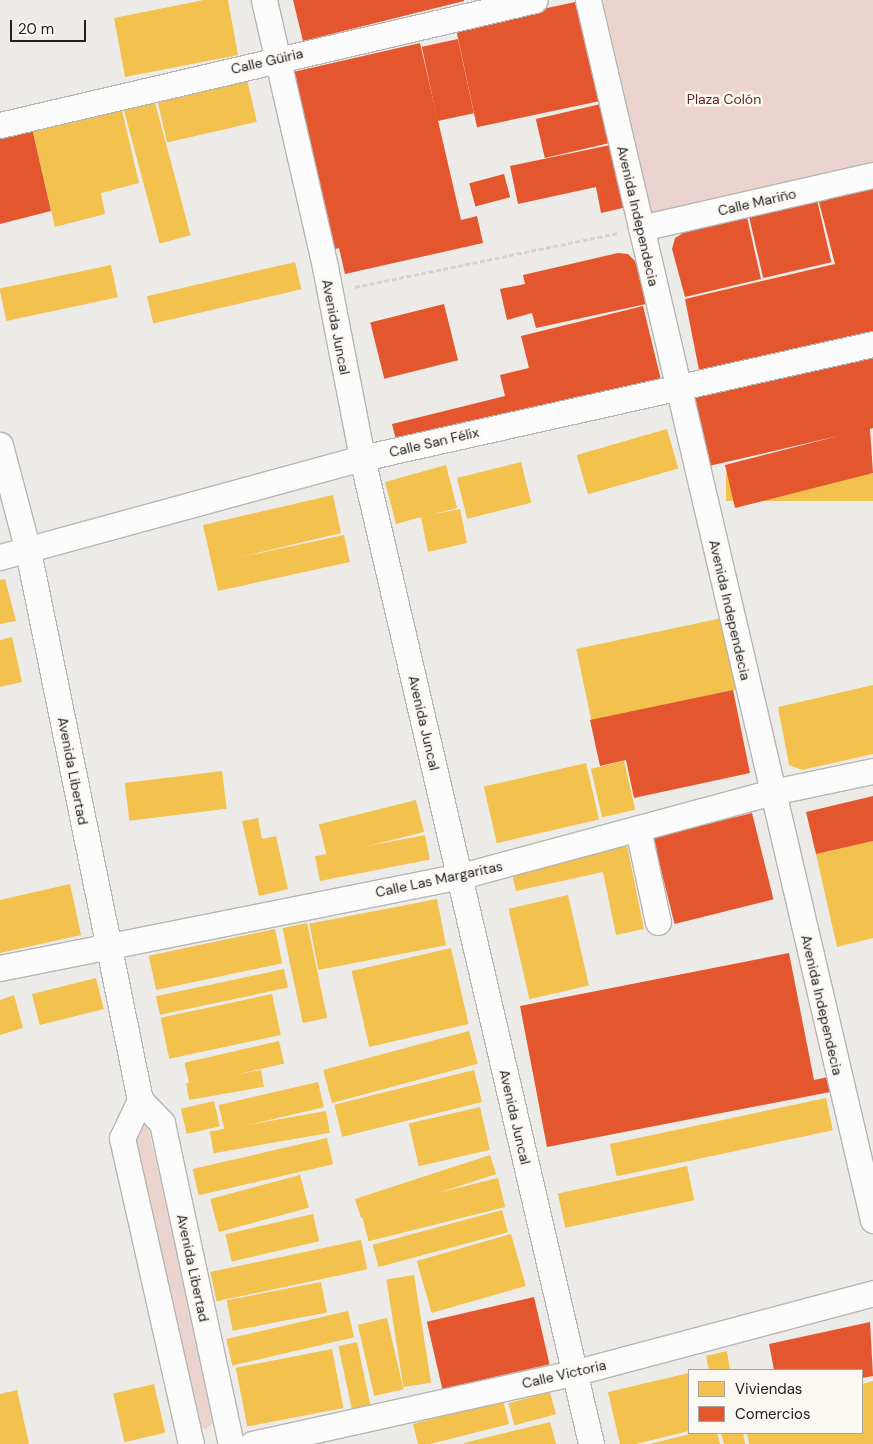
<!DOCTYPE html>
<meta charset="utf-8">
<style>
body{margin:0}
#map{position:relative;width:873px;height:1444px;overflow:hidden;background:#edebe8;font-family:"DM Sans",sans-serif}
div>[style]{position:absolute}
.green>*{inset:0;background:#ecd4ce}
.homes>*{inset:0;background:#f2c14e;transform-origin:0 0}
.shops>*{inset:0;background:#e4572e;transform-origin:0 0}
.path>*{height:3px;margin-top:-1.5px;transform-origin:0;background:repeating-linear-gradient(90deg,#d4d3d2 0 5px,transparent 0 7.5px)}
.roads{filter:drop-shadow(1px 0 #b6b5b3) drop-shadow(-1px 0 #b6b5b3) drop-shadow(0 1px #b6b5b3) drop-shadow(0 -1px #b6b5b3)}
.minor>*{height:25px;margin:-12.5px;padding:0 12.5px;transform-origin:12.5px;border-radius:12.5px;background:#fcfcfc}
span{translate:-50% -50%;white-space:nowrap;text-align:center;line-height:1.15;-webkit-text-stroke:5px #fbf8f4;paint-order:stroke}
.street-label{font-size:14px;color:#232221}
.park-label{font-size:14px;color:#612720}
.legend{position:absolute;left:688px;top:1369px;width:175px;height:65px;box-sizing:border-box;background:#fbf8f4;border:1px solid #a5a2a0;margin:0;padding:6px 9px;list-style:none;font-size:15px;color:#232221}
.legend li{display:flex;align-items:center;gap:10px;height:25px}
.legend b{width:25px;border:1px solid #a5a2a0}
.scale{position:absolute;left:10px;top:20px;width:76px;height:22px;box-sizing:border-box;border:2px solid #232221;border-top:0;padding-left:6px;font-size:15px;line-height:18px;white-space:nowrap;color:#232221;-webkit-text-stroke:4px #fbf8f4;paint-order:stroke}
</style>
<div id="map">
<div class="green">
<div style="clip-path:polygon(603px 0,873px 0,873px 166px,648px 216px)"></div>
<div style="clip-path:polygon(137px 1121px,144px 1122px,148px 1127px,189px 1300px,214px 1422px,205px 1430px,198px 1424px,132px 1129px)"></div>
</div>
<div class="homes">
<div style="clip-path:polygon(204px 0,228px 0,238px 55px,125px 77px,114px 18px)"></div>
<div style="left:246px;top:75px;width:48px;height:92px;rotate:77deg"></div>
<div style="left:154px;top:99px;width:141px;height:32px;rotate:75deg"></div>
<div style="clip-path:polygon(120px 102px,139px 183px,101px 193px,105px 214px,55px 227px,31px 124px)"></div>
<div style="left:295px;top:262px;width:28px;height:152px;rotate:77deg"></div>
<div style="left:111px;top:265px;width:33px;height:114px;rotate:78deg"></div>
<div style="left:667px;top:429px;width:41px;height:94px;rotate:74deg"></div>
<div style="left:521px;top:462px;width:42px;height:66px;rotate:76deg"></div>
<div style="clip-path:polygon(446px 465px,457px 508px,430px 515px,460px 509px,467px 543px,428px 552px,421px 517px,396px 524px,385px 482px)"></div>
<div style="left:873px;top:474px;width:27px;height:147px;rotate:90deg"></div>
<div style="clip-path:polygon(333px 495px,341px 533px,236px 558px,344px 535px,350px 562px,218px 591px,203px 525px)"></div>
<div style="clip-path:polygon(5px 579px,16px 621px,0 624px,0 580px)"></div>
<div style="left:722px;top:618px;width:73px;height:149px;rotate:78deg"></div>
<div style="clip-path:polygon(12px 637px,22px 682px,0 687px,0 640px)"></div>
<div style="clip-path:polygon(873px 685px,873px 754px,802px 770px,789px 765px,778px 707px)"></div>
<div style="left:624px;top:761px;width:50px;height:34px;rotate:77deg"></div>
<div style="left:586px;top:763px;width:58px;height:105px;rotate:77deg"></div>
<div style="left:222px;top:771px;width:38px;height:98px;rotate:83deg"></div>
<div style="left:416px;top:800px;width:33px;height:100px;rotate:76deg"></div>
<div style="clip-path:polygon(258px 818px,262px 839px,276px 836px,288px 889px,259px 896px,242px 821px)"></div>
<div style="left:425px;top:835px;width:25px;height:112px;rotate:79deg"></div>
<div style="clip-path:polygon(873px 841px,873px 938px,837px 947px,816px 854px)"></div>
<div style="clip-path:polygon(627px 845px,644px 929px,616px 935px,603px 872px,516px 891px,512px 874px)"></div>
<div style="clip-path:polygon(70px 884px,81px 935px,0 953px,0 900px)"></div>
<div style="left:568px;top:895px;width:93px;height:61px;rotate:77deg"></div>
<div style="left:437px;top:899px;width:47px;height:130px;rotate:79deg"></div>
<div style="left:307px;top:923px;width:97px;height:25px;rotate:78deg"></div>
<div style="left:275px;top:929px;width:35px;height:129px;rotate:78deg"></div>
<div style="left:451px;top:948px;width:78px;height:102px;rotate:77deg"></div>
<div style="left:284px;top:969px;width:19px;height:131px;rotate:78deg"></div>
<div style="left:96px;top:978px;width:32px;height:66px;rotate:76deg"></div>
<div style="left:272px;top:994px;width:42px;height:114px;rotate:78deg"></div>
<div style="clip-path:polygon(14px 995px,23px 1028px,0 1035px,0 1000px)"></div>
<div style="left:469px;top:1031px;width:34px;height:151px;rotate:75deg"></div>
<div style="left:279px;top:1041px;width:23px;height:97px;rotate:77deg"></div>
<div style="left:261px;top:1070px;width:17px;height:76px;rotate:80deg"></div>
<div style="left:474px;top:1070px;width:33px;height:144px;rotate:76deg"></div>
<div style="left:318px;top:1082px;width:26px;height:102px;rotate:77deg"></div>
<div style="left:826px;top:1098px;width:33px;height:221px;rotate:78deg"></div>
<div style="left:214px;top:1101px;width:26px;height:34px;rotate:77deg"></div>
<div style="left:480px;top:1107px;width:44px;height:73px;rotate:77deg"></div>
<div style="left:326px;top:1111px;width:22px;height:118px;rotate:80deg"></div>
<div style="left:327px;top:1138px;width:27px;height:138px;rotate:77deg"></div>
<div style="left:490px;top:1155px;width:20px;height:142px;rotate:72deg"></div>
<div style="left:687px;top:1166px;width:35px;height:132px;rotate:78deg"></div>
<div style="left:300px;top:1175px;width:34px;height:93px;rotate:75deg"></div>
<div style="left:498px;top:1178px;width:30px;height:141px;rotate:76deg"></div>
<div style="left:502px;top:1210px;width:23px;height:134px;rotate:75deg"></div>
<div style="left:313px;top:1214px;width:28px;height:90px;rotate:77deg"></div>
<div style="left:511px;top:1234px;width:54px;height:98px;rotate:74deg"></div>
<div style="left:361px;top:1240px;width:30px;height:154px;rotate:78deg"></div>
<div style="left:414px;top:1275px;width:109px;height:28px;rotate:81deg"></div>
<div style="left:321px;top:1282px;width:31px;height:96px;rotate:79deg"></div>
<div style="left:348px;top:1311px;width:27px;height:125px;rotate:77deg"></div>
<div style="left:387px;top:1318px;width:73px;height:30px;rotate:77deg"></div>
<div style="left:357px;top:1342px;width:68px;height:19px;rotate:78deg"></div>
<div style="left:332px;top:1349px;width:60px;height:98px;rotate:79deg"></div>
<div style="clip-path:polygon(727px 1351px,730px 1370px,709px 1370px,706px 1356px)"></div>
<div style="clip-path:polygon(689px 1373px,689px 1431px,636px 1444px,620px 1444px,608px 1392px)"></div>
<div style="clip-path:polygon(873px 1381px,873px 1444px,749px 1444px,747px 1433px,862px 1433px,862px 1384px)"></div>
<div style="left:154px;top:1384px;width:50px;height:42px;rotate:77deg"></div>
<div style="clip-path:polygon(17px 1390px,29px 1444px,0 1444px,0 1394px)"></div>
<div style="left:550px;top:1392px;width:23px;height:43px;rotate:75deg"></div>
<div style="clip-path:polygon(503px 1400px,509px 1424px,430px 1444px,418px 1444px,413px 1424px)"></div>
<div style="clip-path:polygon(550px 1422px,556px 1444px,464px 1444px,464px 1443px)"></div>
<div style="clip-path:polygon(694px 1433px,717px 1433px,720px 1444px,650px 1444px)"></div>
<div style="clip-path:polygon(721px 1433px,743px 1433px,745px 1444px,724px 1444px)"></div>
</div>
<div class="shops">
<div style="clip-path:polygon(293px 0,464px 0,464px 1px,303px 41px)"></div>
<div style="left:580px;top:1px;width:102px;height:127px;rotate:78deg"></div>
<div style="left:458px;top:39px;width:76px;height:37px;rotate:78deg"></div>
<div style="clip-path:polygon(420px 43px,461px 220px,477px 216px,483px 243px,345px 274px,339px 248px,335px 249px,293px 72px)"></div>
<div style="left:605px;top:103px;width:40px;height:71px;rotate:77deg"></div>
<div style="clip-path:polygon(31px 124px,51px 211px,0 224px,0 131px)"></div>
<div style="clip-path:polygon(615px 144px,627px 207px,601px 213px,596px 187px,518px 204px,510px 166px)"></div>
<div style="left:504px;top:174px;width:24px;height:36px;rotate:75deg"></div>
<div style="clip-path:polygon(873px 187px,873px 336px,700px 375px,685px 299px,835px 264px,819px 202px)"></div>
<div style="left:817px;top:200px;width:64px;height:70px;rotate:77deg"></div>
<div style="clip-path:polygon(747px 217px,761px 279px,685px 297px,672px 249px,675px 238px,683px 233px)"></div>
<div style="clip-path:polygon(618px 253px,628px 254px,635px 261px,646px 304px,536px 328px,532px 313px,507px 320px,500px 289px,525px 284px,523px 275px)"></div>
<div style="left:444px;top:304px;width:58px;height:76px;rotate:76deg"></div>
<div style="clip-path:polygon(643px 306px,661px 380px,397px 444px,392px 424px,505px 396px,500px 375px,529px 368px,521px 336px)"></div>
<div style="clip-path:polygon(873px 355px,873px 428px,870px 429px,873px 473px,735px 508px,725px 465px,842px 435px,709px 466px,692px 396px)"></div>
<div style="clip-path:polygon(733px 690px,750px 773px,634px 798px,626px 760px,600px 766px,590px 720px)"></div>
<div style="clip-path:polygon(873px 796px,873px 841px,816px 854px,806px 812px)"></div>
<div style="left:752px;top:813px;width:89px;height:102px;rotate:76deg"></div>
<div style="clip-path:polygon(789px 953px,814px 1080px,828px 1077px,830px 1092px,547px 1147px,520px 1006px)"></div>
<div style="left:534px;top:1297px;width:69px;height:110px;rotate:77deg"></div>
<div style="clip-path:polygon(870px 1322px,873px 1376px,862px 1378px,862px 1370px,774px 1370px,769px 1344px)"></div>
</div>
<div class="path">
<div style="left:355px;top:287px;width:268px;rotate:-11.6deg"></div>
</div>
<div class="roads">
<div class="minor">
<div style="left:264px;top:0;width:274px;rotate:77.1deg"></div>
<div style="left:325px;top:267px;width:195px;rotate:79deg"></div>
<div style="left:362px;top:458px;width:1012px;rotate:76.92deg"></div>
<div style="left:588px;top:0;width:1253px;rotate:76.85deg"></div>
<div style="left:0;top:125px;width:549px;rotate:-13.15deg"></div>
<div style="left:641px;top:228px;width:238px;rotate:-12.9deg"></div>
<div style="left:0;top:445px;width:110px;rotate:75.2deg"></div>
<div style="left:28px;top:551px;width:560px;rotate:78.47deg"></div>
<div style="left:140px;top:1100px;width:32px;rotate:46deg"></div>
<div style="left:162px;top:1123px;width:328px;rotate:77.9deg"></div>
<div style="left:0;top:557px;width:375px;rotate:-15.3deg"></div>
<div style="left:362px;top:458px;width:524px;rotate:-12.58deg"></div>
<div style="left:638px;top:829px;width:95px;rotate:77.9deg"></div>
<div style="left:0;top:968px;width:470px;rotate:-11.3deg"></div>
<div style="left:461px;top:876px;width:323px;rotate:-15.1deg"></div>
<div style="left:773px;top:792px;width:102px;rotate:-11.9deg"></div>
<div style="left:140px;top:1100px;width:42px;rotate:115.3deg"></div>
<div style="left:122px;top:1138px;width:314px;rotate:77.3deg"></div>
<div style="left:252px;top:1444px;width:329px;rotate:-12.5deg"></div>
<div style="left:573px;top:1373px;width:310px;rotate:-14.9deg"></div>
</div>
</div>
<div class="street-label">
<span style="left:267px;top:61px;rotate:-13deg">Calle Güiria</span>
<span style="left:757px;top:202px;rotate:-13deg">Calle Mariño</span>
<span style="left:638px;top:216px;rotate:77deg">Avenida Independecia</span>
<span style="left:336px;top:327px;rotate:79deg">Avenida Juncal</span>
<span style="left:434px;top:442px;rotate:-13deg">Calle San Félix</span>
<span style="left:730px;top:610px;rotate:77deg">Avenida Independecia</span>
<span style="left:424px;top:723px;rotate:77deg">Avenida Juncal</span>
<span style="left:73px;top:771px;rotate:79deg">Avenida Libertad</span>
<span style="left:439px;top:879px;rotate:-12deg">Calle Las Margaritas</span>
<span style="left:822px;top:1005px;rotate:77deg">Avenida Independecia</span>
<span style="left:515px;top:1117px;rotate:77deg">Avenida Juncal</span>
<span style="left:193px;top:1268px;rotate:78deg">Avenida Libertad</span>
<span style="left:564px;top:1374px;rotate:-13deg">Calle Victoria</span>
</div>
<div class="park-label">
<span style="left:724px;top:99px">Plaza Colón</span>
</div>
<ul class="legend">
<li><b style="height:14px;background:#f2c14e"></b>Viviendas</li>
<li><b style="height:14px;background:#e4572e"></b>Comercios</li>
</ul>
<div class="scale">20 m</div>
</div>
